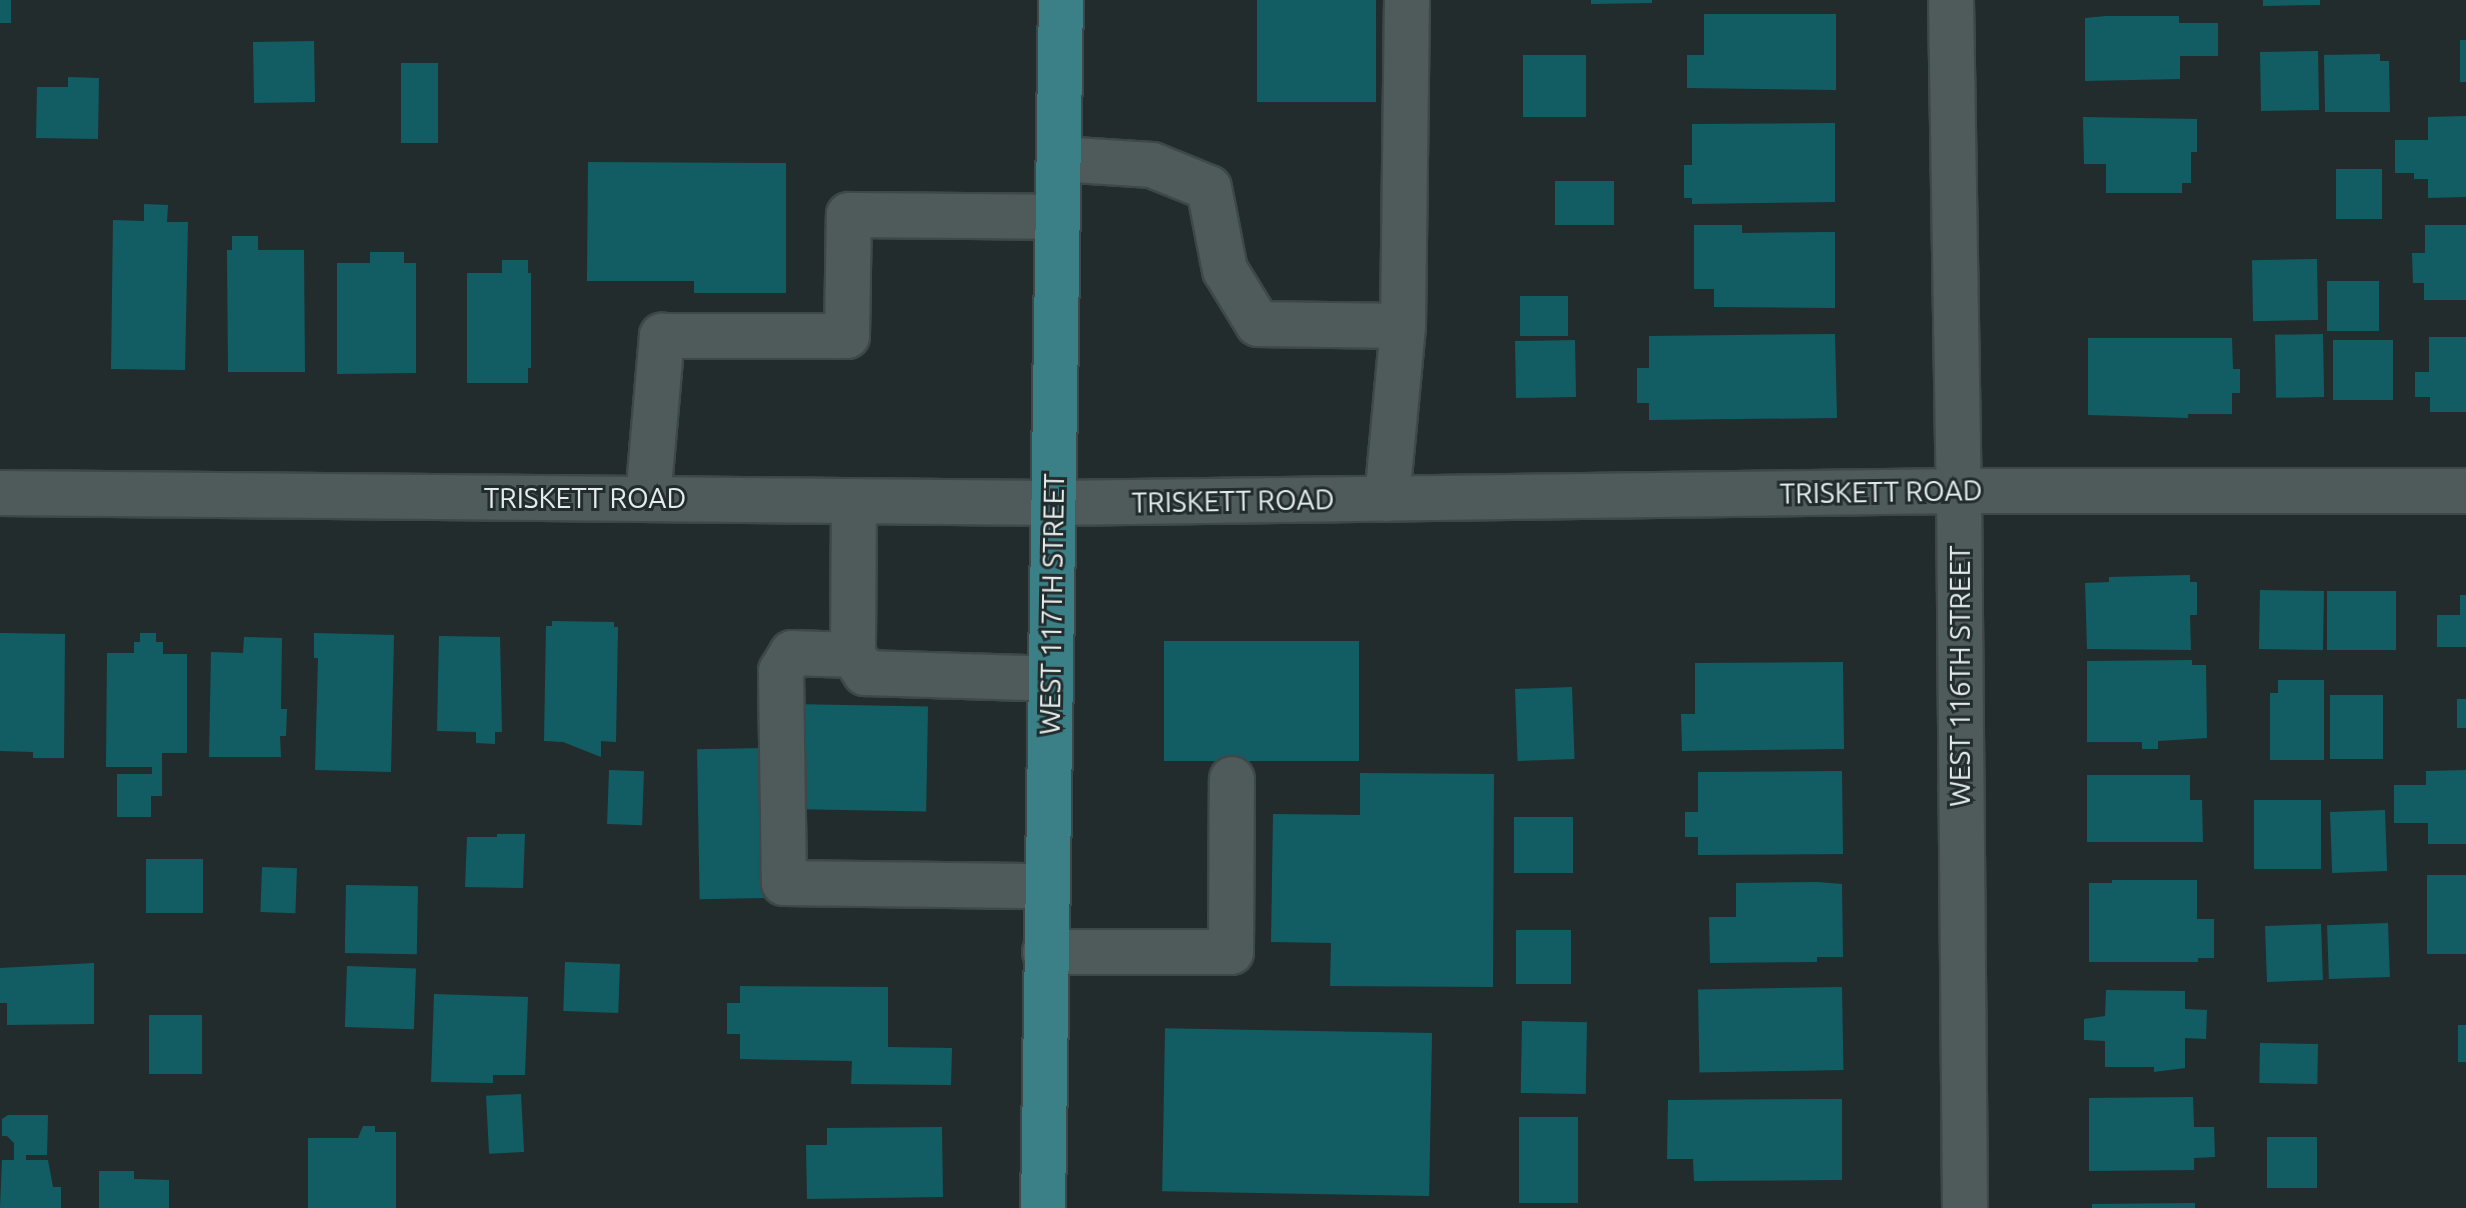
<!DOCTYPE html>
<style>
body{margin:0}
#map{position:relative;width:2466px;height:1208px;overflow:hidden;background:#222c2d;font-family:Ubuntu,sans-serif}
div>[style]{position:absolute}
.building>*{inset:0;background:#125d64;transform-origin:0 0}
.roads{filter:drop-shadow(2px 0 #3f4848) drop-shadow(-2px 0 #3f4848) drop-shadow(0 2px #3f4848) drop-shadow(0 -2px #3f4848)}
.minor>*{height:44px;margin:-22px;padding:0 22px;transform-origin:22px;border-radius:22px;background:#4f5a5b}
.major>*{height:44px;margin:-22px;padding:0 22px;transform-origin:22px;border-radius:22px;background:#3a8086}
span{translate:-50% -50%;white-space:nowrap;text-align:center;line-height:1.15;-webkit-text-stroke:6px #222c2d;paint-order:stroke}
.street-label{font-size:28px;color:#e4ebeb}
</style>
<div id="map">
<div class="building">
<div style="left:0;top:0;width:11px;height:23px"></div>
<div style="left:1257px;top:0;width:119px;height:102px"></div>
<div style="clip-path:polygon(1591px 0,1652px 0,1652px 3px,1591px 4px)"></div>
<div style="clip-path:polygon(2263px 0,2320px 0,2320px 5px,2263px 6px)"></div>
<div style="clip-path:polygon(1704px 14px,1836px 14px,1836px 90px,1687px 88px,1687px 55px,1704px 55px)"></div>
<div style="clip-path:polygon(2106px 16px,2179px 16px,2179px 23px,2218px 23px,2218px 56px,2180px 56px,2180px 79px,2085px 81px,2085px 18px)"></div>
<div style="left:2460px;top:40px;width:6px;height:42px"></div>
<div style="left:314px;top:41px;width:61px;height:61px;rotate:89deg"></div>
<div style="left:2318px;top:51px;width:59px;height:58px;rotate:89deg"></div>
<div style="clip-path:polygon(2380px 54px,2380px 61px,2389px 61px,2390px 112px,2325px 112px,2324px 55px)"></div>
<div style="left:1523px;top:55px;width:63px;height:62px"></div>
<div style="left:401px;top:63px;width:37px;height:80px"></div>
<div style="clip-path:polygon(68px 77px,99px 78px,98px 139px,36px 138px,37px 87px,68px 87px)"></div>
<div style="clip-path:polygon(2466px 116px,2466px 197px,2428px 198px,2428px 179px,2414px 179px,2414px 173px,2395px 173px,2395px 140px,2428px 140px,2428px 117px)"></div>
<div style="clip-path:polygon(2083px 117px,2197px 119px,2197px 152px,2191px 152px,2191px 183px,2182px 183px,2182px 193px,2106px 193px,2106px 164px,2084px 164px)"></div>
<div style="clip-path:polygon(1835px 123px,1835px 202px,1692px 204px,1692px 198px,1684px 198px,1684px 165px,1692px 165px,1692px 124px)"></div>
<div style="clip-path:polygon(588px 162px,786px 163px,786px 293px,694px 293px,694px 281px,587px 281px)"></div>
<div style="left:2336px;top:169px;width:46px;height:50px"></div>
<div style="left:1614px;top:181px;width:44px;height:59px;rotate:90deg"></div>
<div style="clip-path:polygon(144px 204px,168px 205px,167px 222px,188px 222px,185px 370px,111px 369px,113px 220px,144px 221px)"></div>
<div style="clip-path:polygon(1694px 225px,1742px 225px,1742px 233px,1835px 232px,1835px 308px,1714px 307px,1714px 289px,1694px 289px)"></div>
<div style="clip-path:polygon(2425px 225px,2466px 225px,2466px 300px,2424px 300px,2424px 283px,2413px 283px,2412px 253px,2425px 253px)"></div>
<div style="clip-path:polygon(232px 236px,258px 236px,258px 250px,304px 250px,305px 372px,228px 372px,227px 250px,232px 250px)"></div>
<div style="clip-path:polygon(370px 252px,404px 252px,404px 263px,416px 263px,416px 373px,337px 374px,337px 263px,370px 263px)"></div>
<div style="left:2317px;top:259px;width:61px;height:65px;rotate:89deg"></div>
<div style="clip-path:polygon(502px 260px,528px 260px,528px 273px,531px 273px,531px 368px,528px 368px,528px 383px,467px 383px,467px 273px,502px 273px)"></div>
<div style="left:2327px;top:281px;width:52px;height:50px"></div>
<div style="left:1520px;top:296px;width:48px;height:40px"></div>
<div style="clip-path:polygon(1835px 334px,1837px 418px,1649px 420px,1649px 403px,1637px 403px,1637px 368px,1649px 368px,1649px 336px)"></div>
<div style="left:2323px;top:334px;width:63px;height:48px;rotate:89deg"></div>
<div style="clip-path:polygon(2429px 337px,2466px 337px,2466px 412px,2430px 412px,2430px 397px,2415px 397px,2415px 372px,2429px 372px)"></div>
<div style="clip-path:polygon(2088px 338px,2232px 338px,2233px 369px,2240px 369px,2240px 393px,2232px 393px,2232px 414px,2188px 414px,2188px 418px,2088px 415px)"></div>
<div style="left:1575px;top:340px;width:57px;height:60px;rotate:89deg"></div>
<div style="left:2333px;top:340px;width:60px;height:60px"></div>
<div style="clip-path:polygon(2190px 575px,2190px 582px,2197px 582px,2197px 615px,2190px 615px,2191px 650px,2087px 649px,2085px 583px,2109px 582px,2109px 577px)"></div>
<div style="left:2260px;top:590px;width:64px;height:59px;rotate:1deg"></div>
<div style="left:2327px;top:591px;width:69px;height:59px"></div>
<div style="clip-path:polygon(2460px 595px,2466px 595px,2466px 647px,2437px 647px,2437px 615px,2460px 615px)"></div>
<div style="clip-path:polygon(552px 621px,614px 622px,614px 627px,618px 627px,616px 742px,601px 741px,601px 757px,563px 742px,544px 741px,546px 626px,552px 626px)"></div>
<div style="clip-path:polygon(0 633px,65px 634px,64px 758px,33px 758px,33px 752px,0 751px)"></div>
<div style="clip-path:polygon(140px 633px,156px 633px,156px 642px,163px 642px,163px 654px,187px 654px,187px 753px,162px 753px,162px 796px,151px 796px,151px 817px,117px 817px,117px 774px,152px 774px,152px 767px,106px 767px,107px 653px,134px 653px,134px 642px,140px 642px)"></div>
<div style="clip-path:polygon(314px 633px,394px 635px,391px 772px,315px 770px,318px 658px,314px 658px)"></div>
<div style="clip-path:polygon(439px 636px,500px 637px,502px 732px,495px 732px,495px 744px,476px 743px,476px 732px,437px 731px)"></div>
<div style="clip-path:polygon(244px 637px,282px 638px,281px 709px,287px 709px,286px 736px,280px 736px,281px 757px,209px 757px,211px 652px,243px 653px)"></div>
<div style="left:1164px;top:641px;width:195px;height:120px"></div>
<div style="clip-path:polygon(2192px 660px,2192px 665px,2206px 665px,2207px 738px,2158px 741px,2158px 749px,2142px 749px,2142px 742px,2087px 742px,2087px 661px)"></div>
<div style="clip-path:polygon(1843px 662px,1844px 749px,1682px 751px,1681px 714px,1695px 714px,1695px 663px)"></div>
<div style="clip-path:polygon(2278px 680px,2324px 680px,2324px 760px,2270px 760px,2270px 693px,2278px 693px)"></div>
<div style="left:1572px;top:687px;width:72px;height:57px;rotate:88deg"></div>
<div style="left:2330px;top:695px;width:53px;height:64px"></div>
<div style="left:2457px;top:699px;width:9px;height:29px"></div>
<div style="left:790px;top:704px;width:138px;height:105px;rotate:1deg"></div>
<div style="left:766px;top:748px;width:150px;height:69px;rotate:89deg"></div>
<div style="left:609px;top:770px;width:35px;height:54px;rotate:2deg"></div>
<div style="clip-path:polygon(2466px 770px,2466px 844px,2428px 844px,2428px 823px,2394px 823px,2394px 785px,2426px 785px,2426px 771px)"></div>
<div style="clip-path:polygon(1842px 771px,1843px 854px,1698px 855px,1698px 837px,1685px 837px,1685px 812px,1698px 812px,1698px 772px)"></div>
<div style="clip-path:polygon(1360px 773px,1494px 774px,1493px 987px,1330px 986px,1331px 943px,1271px 942px,1273px 814px,1360px 815px)"></div>
<div style="clip-path:polygon(2087px 775px,2190px 775px,2190px 800px,2202px 800px,2203px 842px,2087px 842px)"></div>
<div style="left:2254px;top:800px;width:67px;height:69px"></div>
<div style="left:2385px;top:810px;width:61px;height:55px;rotate:88deg"></div>
<div style="left:1514px;top:817px;width:59px;height:56px"></div>
<div style="clip-path:polygon(497px 834px,525px 834px,523px 888px,465px 887px,467px 837px,497px 837px)"></div>
<div style="left:146px;top:859px;width:57px;height:54px"></div>
<div style="left:262px;top:867px;width:35px;height:45px;rotate:2deg"></div>
<div style="left:2427px;top:875px;width:39px;height:79px"></div>
<div style="clip-path:polygon(2112px 880px,2197px 880px,2197px 919px,2214px 919px,2214px 958px,2198px 958px,2198px 962px,2089px 962px,2089px 883px,2112px 883px)"></div>
<div style="clip-path:polygon(1817px 882px,1842px 884px,1843px 957px,1817px 957px,1817px 962px,1710px 963px,1709px 917px,1736px 917px,1736px 883px)"></div>
<div style="left:346px;top:885px;width:72px;height:68px;rotate:1deg"></div>
<div style="left:2388px;top:923px;width:54px;height:61px;rotate:88deg"></div>
<div style="left:2321px;top:924px;width:56px;height:56px;rotate:88deg"></div>
<div style="left:1571px;top:930px;width:54px;height:55px;rotate:90deg"></div>
<div style="left:565px;top:962px;width:55px;height:49px;rotate:2deg"></div>
<div style="clip-path:polygon(94px 963px,94px 1024px,7px 1025px,7px 1003px,0 1003px,0 968px)"></div>
<div style="left:347px;top:966px;width:69px;height:61px;rotate:2deg"></div>
<div style="clip-path:polygon(740px 986px,888px 987px,888px 1047px,952px 1048px,951px 1085px,851px 1084px,852px 1061px,740px 1059px,740px 1034px,727px 1034px,727px 1003px,740px 1003px)"></div>
<div style="left:1842px;top:987px;width:83px;height:144px;rotate:89deg"></div>
<div style="clip-path:polygon(2106px 990px,2185px 991px,2185px 1009px,2207px 1010px,2206px 1039px,2185px 1038px,2185px 1068px,2154px 1072px,2154px 1067px,2105px 1067px,2105px 1041px,2084px 1040px,2084px 1019px,2105px 1016px)"></div>
<div style="clip-path:polygon(434px 994px,528px 997px,525px 1075px,493px 1075px,493px 1083px,431px 1082px)"></div>
<div style="left:149px;top:1015px;width:53px;height:59px"></div>
<div style="left:1522px;top:1021px;width:65px;height:72px;rotate:1deg"></div>
<div style="left:2458px;top:1025px;width:8px;height:37px"></div>
<div style="left:1432px;top:1033px;width:163px;height:267px;rotate:91deg"></div>
<div style="left:2260px;top:1043px;width:58px;height:40px;rotate:1deg"></div>
<div style="left:521px;top:1094px;width:58px;height:35px;rotate:87deg"></div>
<div style="clip-path:polygon(2193px 1097px,2194px 1127px,2214px 1127px,2215px 1157px,2194px 1158px,2194px 1170px,2089px 1171px,2089px 1098px)"></div>
<div style="clip-path:polygon(1842px 1099px,1842px 1180px,1694px 1181px,1693px 1159px,1667px 1159px,1668px 1100px)"></div>
<div style="clip-path:polygon(8px 1115px,48px 1115px,47px 1155px,26px 1155px,26px 1160px,48px 1160px,53px 1187px,61px 1187px,61px 1208px,0 1208px,2px 1160px,14px 1160px,14px 1143px,7px 1136px,2px 1136px,2px 1119px)"></div>
<div style="left:1519px;top:1117px;width:59px;height:86px"></div>
<div style="clip-path:polygon(363px 1126px,375px 1126px,375px 1132px,396px 1132px,396px 1208px,308px 1208px,308px 1138px,358px 1138px)"></div>
<div style="clip-path:polygon(942px 1127px,943px 1197px,807px 1199px,806px 1145px,827px 1145px,827px 1128px)"></div>
<div style="left:2267px;top:1137px;width:50px;height:51px"></div>
<div style="clip-path:polygon(99px 1171px,134px 1171px,134px 1179px,169px 1180px,169px 1208px,99px 1208px)"></div>
<div style="clip-path:polygon(2195px 1203px,2195px 1208px,2092px 1208px,2092px 1204px)"></div>
</div>
<div class="roads">
<div class="minor">
<div style="left:1951px;top:0;width:491px;rotate:89.1deg"></div>
<div style="left:1959px;top:491px;width:717px;rotate:89.52deg"></div>
<div style="left:1059px;top:159px;width:93px;rotate:3.7deg"></div>
<div style="left:1152px;top:165px;width:61px;rotate:22deg"></div>
<div style="left:1209px;top:188px;width:84px;rotate:79deg"></div>
<div style="left:1225px;top:270px;width:63px;rotate:58.6deg"></div>
<div style="left:1258px;top:324px;width:145px;rotate:0.8deg"></div>
<div style="left:0;top:493px;width:1054px;rotate:0.54deg"></div>
<div style="left:1054px;top:503px;width:905px;rotate:-0.76deg"></div>
<div style="left:1959px;top:491px;width:507px"></div>
<div style="left:648px;top:499px;width:164px;rotate:-85.1deg"></div>
<div style="left:662px;top:336px;width:185px"></div>
<div style="left:847px;top:336px;width:121px;rotate:-89.1deg"></div>
<div style="left:849px;top:215px;width:209px;rotate:0.5deg"></div>
<div style="left:1387px;top:499px;width:174px;rotate:-84.7deg"></div>
<div style="left:1403px;top:326px;width:326px;rotate:-89.3deg"></div>
<div style="left:854px;top:501px;width:154px;rotate:90.4deg"></div>
<div style="left:853px;top:655px;width:22px;rotate:56deg"></div>
<div style="left:865px;top:673px;width:186px;rotate:1.8deg"></div>
<div style="left:853px;top:655px;width:61px;rotate:-178.1deg"></div>
<div style="left:792px;top:653px;width:21px;rotate:121deg"></div>
<div style="left:781px;top:671px;width:212px;rotate:89.2deg"></div>
<div style="left:784px;top:883px;width:262px;rotate:0.7deg"></div>
<div style="left:1045px;top:952px;width:186px"></div>
<div style="left:1231px;top:952px;width:173px;rotate:-89.7deg"></div>
</div>
<div class="major">
<div style="left:1043px;top:1208px;width:1208px;rotate:-89.15deg"></div>
</div>
</div>
<div class="street-label">
<span style="left:1881px;top:492px;rotate:-1deg">TRISKETT ROAD</span>
<span style="left:585px;top:498px">TRISKETT ROAD</span>
<span style="left:1233px;top:501px;rotate:-1deg">TRISKETT ROAD</span>
<span style="left:1052px;top:604px;rotate:-89deg">WEST 117TH STREET</span>
<span style="left:1960px;top:676px;rotate:-90deg">WEST 116TH STREET</span>
</div>
</div>
